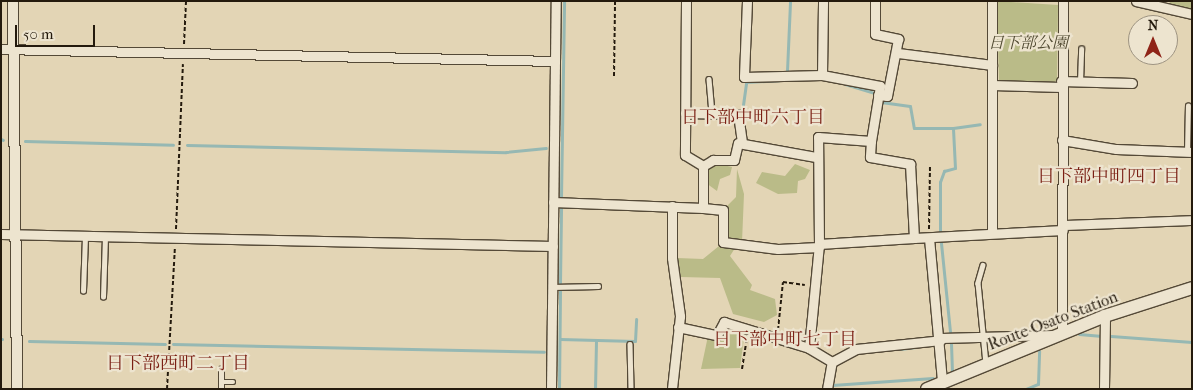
<!DOCTYPE html>
<meta charset="utf-8">
<style>
body{margin:0}
#map{position:relative;width:1193px;height:390px;overflow:hidden;background:#e3d5b5;font-family:"IM FELL French Canon","Noto Serif JP",serif}
div>[style]{position:absolute}
.green>*{inset:0;background:#babb88}
.stream>*{height:3px;margin:-1.5px;padding:0 1.5px;transform-origin:1.5px;border-radius:1.5px;background:#96b8b3}
.path>*{height:2px;margin-top:-1px;transform-origin:0;background:repeating-linear-gradient(90deg,#241a0d 0 4px,transparent 0 6.5px)}
.roads{filter:drop-shadow(1px 0 #544937) drop-shadow(-1px 0 #544937) drop-shadow(0 1px #544937) drop-shadow(0 -1px #544937)}
.service>*{height:4.5px;margin:-2.25px;padding:0 2.25px;transform-origin:2.25px;border-radius:2.25px;background:#ede4cf}
.minor>*{height:9px;margin:-4.5px;padding:0 4.5px;transform-origin:4.5px;border-radius:4.5px;background:#ede4cf}
.tertiary>*{height:10px;margin:-5px;padding:0 5px;transform-origin:5px;border-radius:5px;background:#ede4cf}
.secondary>*{height:12px;margin:-6px;padding:0 6px;transform-origin:6px;border-radius:6px;background:#ede4cf}
span{translate:-50% -50%;white-space:nowrap;text-align:center;line-height:1.15;-webkit-text-stroke:4.5px #ede4cf;paint-order:stroke}
.park-label{font-size:16px;color:#514a32;font-style:italic}
.street-label{font-size:16px;color:#241a0d}
.neighbourhood-label{font-size:18px;color:#7a1f14}
.frame{position:absolute;inset:0;border:2px solid #241a0d;pointer-events:none}
.north{position:absolute;left:1128px;top:15px;width:50px;height:50px;box-sizing:border-box;background:#ede4cf;border:1px solid #9d9381;border-radius:50%;rotate:0deg;font-size:14px;font-weight:700;line-height:20px;text-align:center;color:#241a0d}
.north::after{content:'';display:block;margin:auto;width:18px;height:22px;background:#8f2418;clip-path:polygon(50% 0,100% 100%,50% 72%,0 100%)}
.scale{position:absolute;left:15px;top:25px;width:80px;height:22px;box-sizing:border-box;border:2px solid #241a0d;border-top:0;padding-left:6px;font-size:15px;line-height:18px;white-space:nowrap;color:#241a0d;-webkit-text-stroke:4px #ede4cf;paint-order:stroke}
</style>
<div id="map">
<div class="green">
<div style="clip-path:polygon(997px 1px,1058px 5px,1057px 80px,1053px 83px,999px 82px)"></div>
<div style="clip-path:polygon(1169px 1px,1192px 1px,1192px 10px,1172px 8px)"></div>
<div style="clip-path:polygon(714px 163px,732px 167px,730px 175px,720px 179px,717px 191px,706px 183px,706px 170px)"></div>
<div style="clip-path:polygon(795px 164px,810px 170px,805px 179px,798px 181px,797px 193px,778px 194px,756px 183px,762px 172px,785px 176px)"></div>
<div style="clip-path:polygon(737px 169px,744px 194px,742px 242px,727px 237px,727px 206px,736px 197px)"></div>
<div style="clip-path:polygon(719px 246px,735px 248px,730px 256px,752px 285px,750px 290px,775px 299px,777px 315px,764px 322px,733px 314px,720px 278px,681px 277px,677px 258px,703px 259px)"></div>
<div style="clip-path:polygon(725px 327px,745px 330px,740px 368px,701px 369px,708px 336px)"></div>
</div>
<div class="stream">
<div style="left:787px;top:71px;width:70px;rotate:-87.5deg"></div>
<div style="left:845px;top:84px;width:31px;rotate:17deg"></div>
<div style="left:881px;top:102px;width:29px;rotate:8deg"></div>
<div style="left:910px;top:106px;width:22px;rotate:80deg"></div>
<div style="left:914px;top:128px;width:39px"></div>
<div style="left:742px;top:112px;width:30px;rotate:-82deg"></div>
<div style="left:746px;top:82px;width:33px;rotate:-3deg"></div>
<div style="left:1px;top:139px;width:2px;rotate:27deg"></div>
<div style="left:25px;top:141px;width:148px;rotate:1.5deg"></div>
<div style="left:187px;top:145px;width:319px;rotate:1.3deg"></div>
<div style="left:506px;top:152px;width:40px;rotate:-5.7deg"></div>
<div style="left:561px;top:198px;width:197px;rotate:-89.1deg"></div>
<div style="left:940px;top:233px;width:51px;rotate:-90deg"></div>
<div style="left:940px;top:182px;width:12px;rotate:-70deg"></div>
<div style="left:944px;top:171px;width:11px;rotate:-15deg"></div>
<div style="left:955px;top:168px;width:40px;rotate:-92.9deg"></div>
<div style="left:953px;top:128px;width:27px;rotate:-8deg"></div>
<div style="left:941px;top:243px;width:89px;rotate:84.2deg"></div>
<div style="left:560px;top:283px;width:75px;rotate:-89.2deg"></div>
<div style="left:1079px;top:334px;width:23px;rotate:5deg"></div>
<div style="left:1111px;top:336px;width:81px;rotate:4.2deg"></div>
<div style="left:1px;top:339px;width:1px"></div>
<div style="left:560px;top:339px;width:75px;rotate:1.5deg"></div>
<div style="left:635px;top:341px;width:22px;rotate:-87deg"></div>
<div style="left:29px;top:341px;width:136px;rotate:1.3deg"></div>
<div style="left:173px;top:344px;width:371px;rotate:1.2deg"></div>
<div style="left:900px;top:349px;width:16px;rotate:-7deg"></div>
<div style="left:952px;top:372px;width:30px;rotate:-92deg"></div>
<div style="left:951px;top:342px;width:8px"></div>
<div style="left:832px;top:385px;width:101px;rotate:-4deg"></div>
<div style="left:559px;top:389px;width:98px;rotate:-89.4deg"></div>
<div style="left:595px;top:389px;width:49px;rotate:-88.8deg"></div>
<div style="left:1026px;top:389px;width:13px;rotate:-23deg"></div>
<div style="left:1038px;top:384px;width:33px;rotate:-88deg"></div>
</div>
<div class="path">
<div style="left:184px;top:44px;width:43px;rotate:-87.3deg"></div>
<div style="left:614px;top:76px;width:75px;rotate:-89.2deg"></div>
<div style="left:176px;top:229px;width:165px;rotate:-87.6deg"></div>
<div style="left:929px;top:229px;width:63px;rotate:-89.1deg"></div>
<div style="left:778px;top:330px;width:48px;rotate:-84.1deg"></div>
<div style="left:783px;top:282px;width:22px;rotate:8deg"></div>
<div style="left:742px;top:369px;width:30px;rotate:-81deg"></div>
<div style="left:167px;top:389px;width:141px;rotate:-86.8deg"></div>
</div>
<div class="roads">
<div class="service">
<div style="left:709px;top:79px;width:34px;rotate:85deg"></div>
<div style="left:1080px;top:82px;width:33px;rotate:-88deg"></div>
<div style="left:1187px;top:152px;width:46px;rotate:-88.8deg"></div>
<div style="left:983px;top:265px;width:19px;rotate:106deg"></div>
<div style="left:978px;top:283px;width:80px;rotate:84.3deg"></div>
<div style="left:552px;top:287px;width:46px;rotate:-1.2deg"></div>
<div style="left:83px;top:291px;width:55px;rotate:-87.9deg"></div>
<div style="left:103px;top:297px;width:61px;rotate:-88.1deg"></div>
<div style="left:630px;top:344px;width:45px;rotate:88.7deg"></div>
<div style="left:221px;top:382px;width:12px"></div>
<div style="left:221px;top:389px;width:20px;rotate:-90deg"></div>
</div>
<div class="minor">
<div style="left:686px;top:1px;width:154px;rotate:90.4deg"></div>
<div style="left:685px;top:155px;width:21px;rotate:31deg"></div>
<div style="left:747px;top:1px;width:76px;rotate:92.3deg"></div>
<div style="left:744px;top:77px;width:78px;rotate:-1.5deg"></div>
<div style="left:822px;top:75px;width:59px;rotate:10.7deg"></div>
<div style="left:880px;top:86px;width:56px;rotate:99.3deg"></div>
<div style="left:875px;top:1px;width:33px;rotate:90deg"></div>
<div style="left:875px;top:34px;width:24px;rotate:12deg"></div>
<div style="left:898px;top:39px;width:58px;rotate:100.9deg"></div>
<div style="left:887px;top:96px;width:9px;rotate:-174deg"></div>
<div style="left:1136px;top:1px;width:57px;rotate:13.1deg"></div>
<div style="left:1px;top:49px;width:554px;rotate:1.24deg"></div>
<div style="left:898px;top:53px;width:95px;rotate:7.3deg"></div>
<div style="left:822px;top:75px;width:74px;rotate:-89.2deg"></div>
<div style="left:1061px;top:81px;width:71px;rotate:1.6deg"></div>
<div style="left:992px;top:85px;width:69px;rotate:1.7deg"></div>
<div style="left:685px;top:113px;width:53px;rotate:1.1deg"></div>
<div style="left:738px;top:114px;width:29px;rotate:82deg"></div>
<div style="left:1062px;top:140px;width:55px;rotate:9.5deg"></div>
<div style="left:1116px;top:149px;width:76px;rotate:2.3deg"></div>
<div style="left:553px;top:202px;width:150px;rotate:2.3deg"></div>
<div style="left:703px;top:208px;width:42px;rotate:-90deg"></div>
<div style="left:703px;top:166px;width:12px;rotate:-31deg"></div>
<div style="left:713px;top:160px;width:21px"></div>
<div style="left:734px;top:160px;width:17px;rotate:-77deg"></div>
<div style="left:738px;top:143px;width:79px;rotate:10.2deg"></div>
<div style="left:672px;top:206px;width:52px;rotate:90deg"></div>
<div style="left:672px;top:258px;width:59px;rotate:82.1deg"></div>
<div style="left:680px;top:316px;width:73px;rotate:96.3deg"></div>
<div style="left:703px;top:208px;width:20px;rotate:6deg"></div>
<div style="left:723px;top:210px;width:32px;rotate:90deg"></div>
<div style="left:723px;top:242px;width:55px;rotate:7.3deg"></div>
<div style="left:778px;top:249px;width:41px;rotate:-2.8deg"></div>
<div style="left:1063px;top:225px;width:129px;rotate:-2.2deg"></div>
<div style="left:992px;top:231px;width:230px;rotate:-90deg"></div>
<div style="left:1px;top:234px;width:552px;rotate:1.25deg"></div>
<div style="left:929px;top:238px;width:145px;rotate:84.8deg"></div>
<div style="left:819px;top:244px;width:95px;rotate:-3.6deg"></div>
<div style="left:678px;top:327px;width:40px;rotate:12deg"></div>
<div style="left:717px;top:335px;width:15px;rotate:-62deg"></div>
<div style="left:724px;top:322px;width:89px;rotate:17deg"></div>
<div style="left:1062px;top:333px;width:332px;rotate:-89.8deg"></div>
<div style="left:941px;top:338px;width:112px;rotate:-1.5deg"></div>
<div style="left:832px;top:362px;width:27px;rotate:-28deg"></div>
<div style="left:856px;top:349px;width:85px;rotate:-6deg"></div>
<div style="left:551px;top:389px;width:388px;rotate:-89.3deg"></div>
<div style="left:827px;top:389px;width:27px;rotate:-80deg"></div>
<div style="left:832px;top:362px;width:27px;rotate:-149deg"></div>
<div style="left:809px;top:348px;width:104px;rotate:-84.5deg"></div>
<div style="left:819px;top:244px;width:107px;rotate:-90.5deg"></div>
<div style="left:818px;top:137px;width:53px;rotate:4.3deg"></div>
<div style="left:871px;top:141px;width:16px;rotate:94deg"></div>
<div style="left:870px;top:157px;width:41px;rotate:9.9deg"></div>
<div style="left:910px;top:164px;width:74px;rotate:86.9deg"></div>
<div style="left:914px;top:238px;width:149px;rotate:-3.1deg"></div>
<div style="left:1104px;top:389px;width:73px;rotate:-89.2deg"></div>
</div>
<div class="tertiary">
<div style="left:13px;top:1px;width:388px;rotate:89.4deg"></div>
</div>
<div class="secondary">
<div style="left:927px;top:389px;width:192px;rotate:-22.3deg"></div>
<div style="left:1105px;top:316px;width:91px;rotate:-17.8deg"></div>
</div>
</div>
<div class="park-label">
<span style="left:1028px;top:43px">日下部公園</span>
</div>
<div class="street-label">
<span style="left:1053px;top:321px;rotate:-21deg">Route Osato Station</span>
</div>
<div class="neighbourhood-label">
<span style="left:753px;top:118px">日下部中町六丁目</span>
<span style="left:1109px;top:177px">日下部中町四丁目</span>
<span style="left:785px;top:340px">日下部中町七丁目</span>
<span style="left:178px;top:364px">日下部西町二丁目</span>
</div>
<div class="frame"></div>
<div class="north">N</div>
<div class="scale">50 m</div>
</div>
